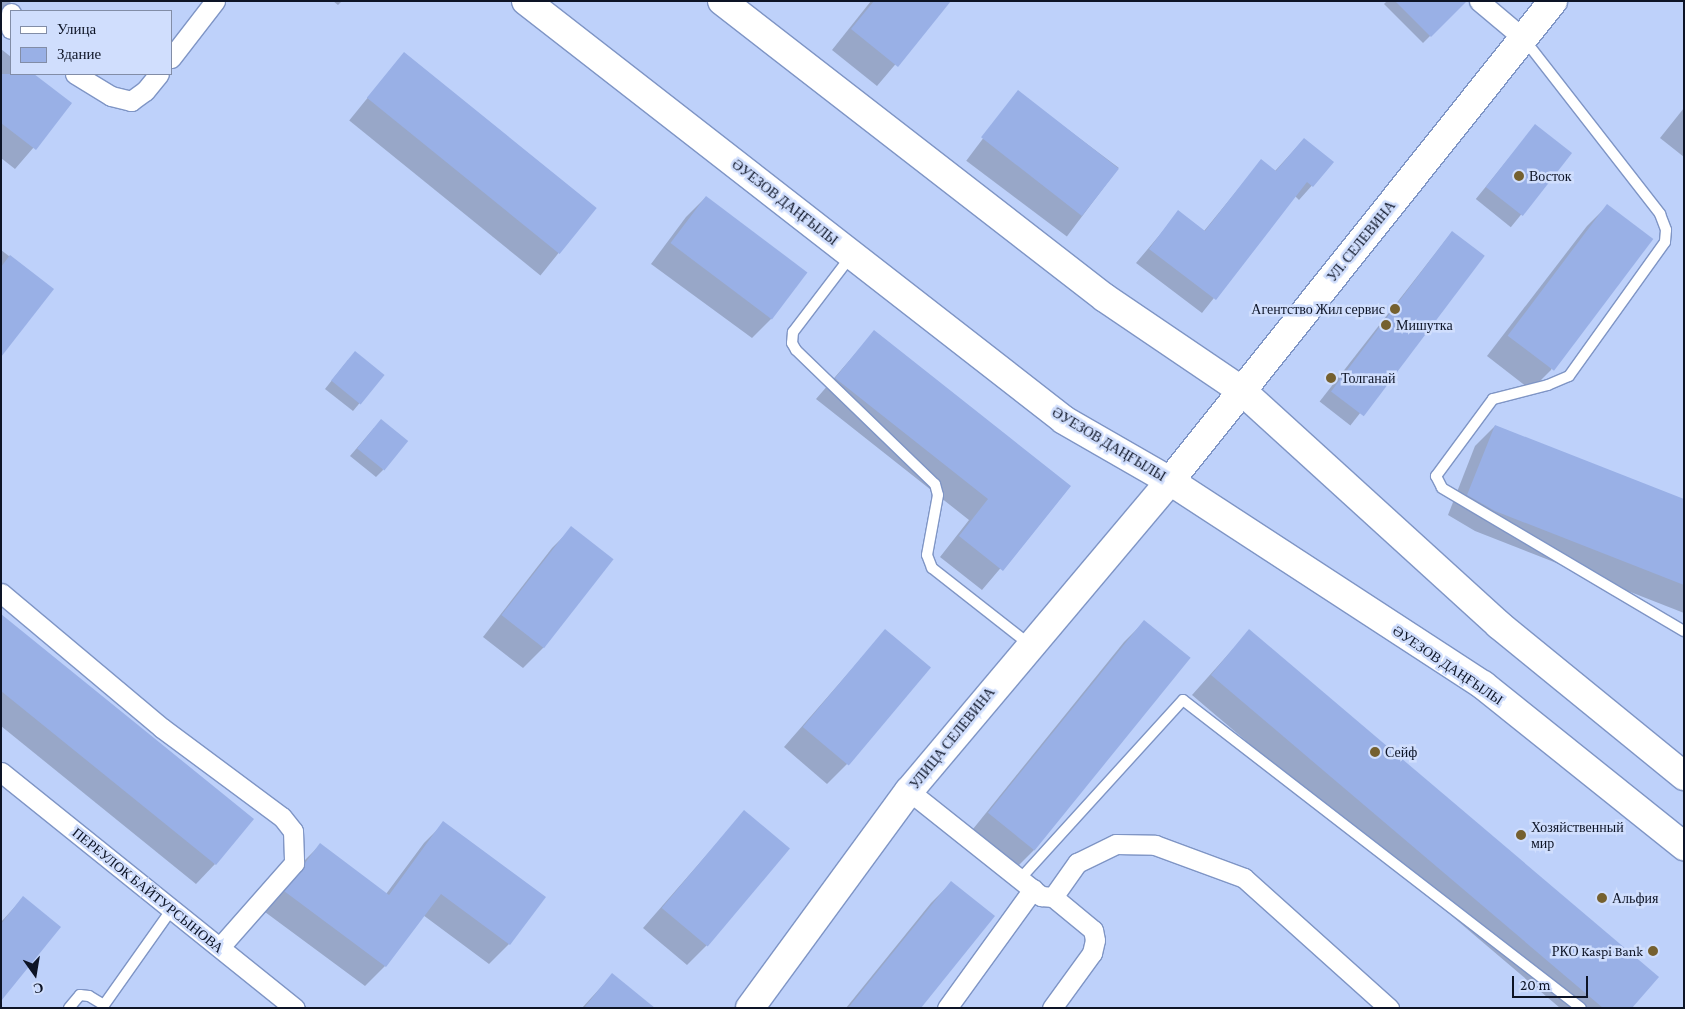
<!DOCTYPE html>
<meta charset="utf-8">
<style>
body{margin:0}
#map{position:relative;width:1685px;height:1009px;overflow:hidden;background:#bed1fa;font-family:"Crimson Pro",serif}
div>[style]{position:absolute}
.shadow>*{inset:0;background:#0003;transform-origin:0 0}
.building>*{inset:0;background:#99b0e6;transform-origin:0 0}
.roads{filter:drop-shadow(1px 0 #7f95c5) drop-shadow(-1px 0 #7f95c5) drop-shadow(0 1px #7f95c5) drop-shadow(0 -1px #7f95c5)}
.lane>*{height:10px;margin:-5px;padding:0 5px;transform-origin:5px;border-radius:5px;background:#fff}
.street>*{height:19px;margin:-9.5px;padding:0 9.5px;transform-origin:9.5px;border-radius:9.5px;background:#fff}
.secondary>*{height:28px;margin:-14px;padding:0 14px;transform-origin:14px;border-radius:14px;background:#fff}
.dots>*{width:14px;height:14px;translate:-50% -50%;box-sizing:border-box;border:2px solid #d0defd;border-radius:50%}
span{translate:-50% -50%;white-space:nowrap;text-align:center;line-height:1.15;-webkit-text-stroke:5px #d0defd;paint-order:stroke}
.poi-label{font-size:14px;color:#0d1426}
.left{translate:0 -50%;text-align:left}
.right{translate:-100% -50%;text-align:right}
.street-label{font-size:14px;color:#0d1426}
.frame{position:absolute;inset:0;border:2px solid #0d1426;pointer-events:none}
.legend{position:absolute;left:10px;top:10px;width:162px;height:65px;box-sizing:border-box;background:#d0defd;border:1px solid #828da7;margin:0;padding:6px 9px;list-style:none;font-size:15px;color:#0d1426}
.legend li{display:flex;align-items:center;gap:10px;height:25px}
.legend b{width:25px;border:1px solid #828da7}
.north{position:absolute;left:10px;top:949px;width:50px;height:50px;-webkit-text-stroke:4px #d0defd;paint-order:stroke;rotate:167deg;font-size:14px;font-weight:700;line-height:20px;text-align:center;color:#0d1426}
.north::after{content:'';display:block;margin:auto;width:18px;height:22px;background:#0d1426;clip-path:polygon(50% 0,100% 100%,50% 72%,0 100%)}
.scale{position:absolute;left:1512px;top:976px;width:76px;height:22px;box-sizing:border-box;border:2px solid #0d1426;border-top:0;padding-left:6px;font-size:15px;line-height:18px;white-space:nowrap;color:#0d1426;-webkit-text-stroke:4px #d0defd;paint-order:stroke}
</style>
<div id="map">
<div class="shadow">
<div style="clip-path:polygon(1px 1px,11px 2px,1px 11px)"></div>
<div style="clip-path:polygon(333px 1px,342px 1px,338px 5px)"></div>
<div style="clip-path:polygon(871px 1px,949px 1px,877px 86px,832px 50px)"></div>
<div style="clip-path:polygon(1387px 1px,1451px 1px,1458px 8px,1423px 43px,1384px 4px)"></div>
<div style="clip-path:polygon(1px 49px,11px 57px,11px 74px,32px 74px,71px 104px,15px 169px,1px 158px)"></div>
<div style="left:404px;top:53px;width:246px;height:87px;rotate:39deg"></div>
<div style="left:1018px;top:92px;width:126px;height:86px;rotate:37deg"></div>
<div style="clip-path:polygon(1684px 108px,1684px 157px,1660px 138px)"></div>
<div style="left:1535px;top:126px;width:45px;height:94px;rotate:39deg"></div>
<div style="clip-path:polygon(1304px 139px,1332px 163px,1299px 200px,1295px 196px,1202px 313px,1136px 263px,1179px 212px,1204px 231px,1261px 161px,1275px 171px)"></div>
<div style="clip-path:polygon(706px 197px,772px 318px,752px 338px,651px 264px,686px 217px)"></div>
<div style="clip-path:polygon(1607px 206px,1551px 370px,1531px 390px,1487px 356px,1587px 226px)"></div>
<div style="left:1452px;top:232px;width:39px;height:215px;rotate:38deg"></div>
<div style="clip-path:polygon(1px 250px,52px 289px,1px 355px)"></div>
<div style="clip-path:polygon(874px 332px,1069px 487px,982px 590px,940px 557px,969px 520px,816px 399px)"></div>
<div style="clip-path:polygon(348px 360px,383px 375px,353px 411px,325px 389px)"></div>
<div style="clip-path:polygon(1495px 426px,1684px 500px,1684px 613px,1475px 531px,1448px 515px,1475px 446px)"></div>
<div style="clip-path:polygon(374px 428px,383px 470px,376px 477px,350px 456px)"></div>
<div style="clip-path:polygon(572px 528px,543px 648px,523px 668px,483px 637px,552px 548px)"></div>
<div style="clip-path:polygon(1px 615px,215px 864px,196px 884px,1px 726px)"></div>
<div style="clip-path:polygon(1144px 622px,1034px 850px,1014px 870px,969px 834px,1124px 642px)"></div>
<div style="clip-path:polygon(885px 631px,847px 764px,827px 784px,784px 747px)"></div>
<div style="clip-path:polygon(1249px 631px,1631px 1008px,1560px 1008px,1192px 695px)"></div>
<div style="clip-path:polygon(744px 812px,707px 945px,687px 965px,643px 928px)"></div>
<div style="clip-path:polygon(444px 823px,544px 897px,509px 944px,489px 964px,423px 915px,385px 966px,365px 986px,265px 912px,300px 865px,320px 845px,386px 894px,424px 843px)"></div>
<div style="clip-path:polygon(951px 883px,919px 1008px,846px 1008px,931px 903px)"></div>
<div style="clip-path:polygon(23px 898px,1px 999px,1px 922px)"></div>
<div style="clip-path:polygon(612px 975px,653px 1008px,582px 1008px)"></div>
</div>
<div class="building">
<div style="clip-path:polygon(874px 1px,951px 1px,898px 67px,851px 29px)"></div>
<div style="clip-path:polygon(1395px 1px,1467px 1px,1431px 37px)"></div>
<div style="left:404px;top:52px;width:248px;height:59px;rotate:39deg"></div>
<div style="clip-path:polygon(1px 74px,34px 74px,72px 103px,36px 150px,1px 123px)"></div>
<div style="left:1018px;top:90px;width:128px;height:60px;rotate:38deg"></div>
<div style="left:1535px;top:124px;width:47px;height:80px;rotate:38deg"></div>
<div style="clip-path:polygon(1304px 138px,1334px 162px,1313px 187px,1307px 182px,1216px 300px,1149px 249px,1178px 210px,1205px 231px,1261px 159px,1276px 171px)"></div>
<div style="left:706px;top:196px;width:127px;height:59px;rotate:37deg"></div>
<div style="left:1607px;top:204px;width:58px;height:165px;rotate:37deg"></div>
<div style="left:1452px;top:231px;width:41px;height:201px;rotate:37deg"></div>
<div style="clip-path:polygon(10px 255px,54px 289px,1px 357px,1px 267px)"></div>
<div style="clip-path:polygon(874px 330px,1071px 486px,1003px 571px,959px 536px,988px 499px,835px 378px)"></div>
<div style="left:355px;top:351px;width:38px;height:38px;rotate:39deg"></div>
<div style="left:381px;top:419px;width:35px;height:38px;rotate:39deg"></div>
<div style="clip-path:polygon(1495px 425px,1684px 499px,1684px 585px,1495px 511px,1467px 495px)"></div>
<div style="left:571px;top:526px;width:54px;height:113px;rotate:38deg"></div>
<div style="clip-path:polygon(1px 614px,254px 819px,216px 865px,1px 691px)"></div>
<div style="left:1144px;top:620px;width:60px;height:248px;rotate:39deg"></div>
<div style="left:885px;top:629px;width:60px;height:128px;rotate:40deg"></div>
<div style="clip-path:polygon(1249px 629px,1659px 977px,1632px 1008px,1603px 1008px,1211px 675px)"></div>
<div style="left:744px;top:810px;width:60px;height:128px;rotate:40deg"></div>
<div style="clip-path:polygon(443px 821px,546px 897px,510px 945px,441px 894px,386px 967px,284px 891px,320px 843px,389px 895px)"></div>
<div style="clip-path:polygon(951px 881px,995px 916px,921px 1008px,848px 1008px)"></div>
<div style="clip-path:polygon(23px 896px,61px 927px,1px 1001px,1px 924px)"></div>
<div style="clip-path:polygon(612px 973px,655px 1008px,584px 1008px)"></div>
</div>
<div class="roads">
<div class="lane">
<div style="left:1524px;top:39px;width:222px;rotate:52.1deg"></div>
<div style="left:1660px;top:214px;width:17px;rotate:69deg"></div>
<div style="left:1666px;top:230px;width:12px;rotate:95deg"></div>
<div style="left:1665px;top:242px;width:165px;rotate:125.6deg"></div>
<div style="left:1569px;top:376px;width:23px;rotate:157deg"></div>
<div style="left:1548px;top:385px;width:57px;rotate:165.7deg"></div>
<div style="left:1493px;top:399px;width:96px;rotate:126.5deg"></div>
<div style="left:1436px;top:476px;width:13px;rotate:63deg"></div>
<div style="left:1442px;top:488px;width:281px;rotate:30.6deg"></div>
<div style="left:851px;top:256px;width:96px;rotate:127.3deg"></div>
<div style="left:793px;top:332px;width:11px;rotate:95deg"></div>
<div style="left:792px;top:343px;width:8px;rotate:60deg"></div>
<div style="left:796px;top:350px;width:193px;rotate:44deg"></div>
<div style="left:935px;top:484px;width:11px;rotate:75deg"></div>
<div style="left:938px;top:495px;width:61px;rotate:100.4deg"></div>
<div style="left:927px;top:555px;width:14px;rotate:69deg"></div>
<div style="left:932px;top:568px;width:123px;rotate:38.1deg"></div>
<div style="left:1020px;top:879px;width:242px;rotate:-47.7deg"></div>
<div style="left:1183px;top:700px;width:503px;rotate:37.74deg"></div>
<div style="left:69px;top:1008px;width:17px;rotate:-50deg"></div>
<div style="left:80px;top:995px;width:9px;rotate:6deg"></div>
<div style="left:89px;top:996px;width:17px;rotate:31deg"></div>
<div style="left:104px;top:1005px;width:118px;rotate:-54.7deg"></div>
</div>
<div class="street">
<div style="left:1479px;top:1px;width:57px;rotate:40.1deg"></div>
<div style="left:11px;top:13px;width:16px;rotate:90deg"></div>
<div style="left:171px;top:58px;width:72px;rotate:-52.3deg"></div>
<div style="left:75px;top:74px;width:42px;rotate:31.4deg"></div>
<div style="left:111px;top:96px;width:21px;rotate:14deg"></div>
<div style="left:131px;top:101px;width:17px;rotate:-36deg"></div>
<div style="left:145px;top:91px;width:22px;rotate:-51deg"></div>
<div style="left:1px;top:593px;width:210px;rotate:40deg"></div>
<div style="left:162px;top:728px;width:149px;rotate:36.6deg"></div>
<div style="left:282px;top:817px;width:18px;rotate:52deg"></div>
<div style="left:293px;top:831px;width:32px;rotate:88deg"></div>
<div style="left:294px;top:863px;width:112px;rotate:131.4deg"></div>
<div style="left:1px;top:772px;width:377px;rotate:38.8deg"></div>
<div style="left:909px;top:791px;width:169px;rotate:38.5deg"></div>
<div style="left:1041px;top:896px;width:12px;rotate:5deg"></div>
<div style="left:1053px;top:897px;width:42px;rotate:-54.8deg"></div>
<div style="left:1077px;top:863px;width:43px;rotate:-26deg"></div>
<div style="left:1116px;top:844px;width:39px;rotate:1deg"></div>
<div style="left:1155px;top:845px;width:95px;rotate:20.3deg"></div>
<div style="left:1244px;top:878px;width:195px;rotate:41.9deg"></div>
<div style="left:947px;top:1008px;width:147px;rotate:-54.1deg"></div>
<div style="left:1052px;top:1008px;width:68px;rotate:-54deg"></div>
<div style="left:1092px;top:953px;width:13px;rotate:-77deg"></div>
<div style="left:1095px;top:940px;width:10px;rotate:-101deg"></div>
<div style="left:1093px;top:930px;width:52px;rotate:-140.5deg"></div>
</div>
<div class="secondary">
<div style="left:526px;top:1px;width:682px;rotate:37.91deg"></div>
<div style="left:1064px;top:420px;width:122px;rotate:29.9deg"></div>
<div style="left:1170px;top:481px;width:374px;rotate:33.1deg"></div>
<div style="left:1483px;top:685px;width:258px;rotate:38.7deg"></div>
<div style="left:722px;top:1px;width:485px;rotate:37.8deg"></div>
<div style="left:1105px;top:298px;width:164px;rotate:34.1deg"></div>
<div style="left:1241px;top:390px;width:349px;rotate:42.3deg"></div>
<div style="left:1499px;top:625px;width:239px;rotate:39.2deg"></div>
<div style="left:750px;top:1008px;width:269px;rotate:-53.8deg"></div>
<div style="left:909px;top:791px;width:405px;rotate:-49.9deg"></div>
<div style="left:1170px;top:481px;width:614px;rotate:-51.41deg"></div>
</div>
</div>
<div class="dots">
<div style="left:1519px;top:176px;background:#75602f"></div>
<div style="left:1395px;top:309px;background:#75602f"></div>
<div style="left:1386px;top:325px;background:#75602f"></div>
<div style="left:1331px;top:378px;background:#75602f"></div>
<div style="left:1375px;top:752px;background:#75602f"></div>
<div style="left:1521px;top:835px;background:#75602f"></div>
<div style="left:1602px;top:898px;background:#75602f"></div>
<div style="left:1653px;top:951px;background:#75602f"></div>
</div>
<div class="poi-label">
<span class="left" style="left:1529px;top:176px">Восток</span>
<span class="right" style="left:1385px;top:309px">Агентство Жил сервис</span>
<span class="left" style="left:1396px;top:325px">Мишутка</span>
<span class="left" style="left:1341px;top:378px">Толганай</span>
<span class="left" style="left:1385px;top:752px">Сейф</span>
<span class="left" style="left:1531px;top:835px">Хозяйственный<br>мир</span>
<span class="left" style="left:1612px;top:898px">Альфия</span>
<span class="right" style="left:1643px;top:951px">РКО Kaspi Bank</span>
</div>
<div class="street-label">
<span style="left:785px;top:202px;rotate:38deg">ӘУЕЗОВ ДАҢҒЫЛЫ</span>
<span style="left:1361px;top:241px;rotate:-51deg">УЛ. СЕЛЕВИНА</span>
<span style="left:1109px;top:444px;rotate:31deg">ӘУЕЗОВ ДАҢҒЫЛЫ</span>
<span style="left:1448px;top:665px;rotate:34deg">ӘУЕЗОВ ДАҢҒЫЛЫ</span>
<span style="left:952px;top:738px;rotate:-51deg">УЛИЦА СЕЛЕВИНА</span>
<span style="left:148px;top:890px;rotate:39deg">ПЕРЕУЛОК БАЙТУРСЫНОВА</span>
</div>
<div class="frame"></div>
<ul class="legend">
<li><b style="height:6px;background:#fff"></b>Улица</li>
<li><b style="height:14px;background:#99b0e6"></b>Здание</li>
</ul>
<div class="north">С</div>
<div class="scale">20 m</div>
</div>
